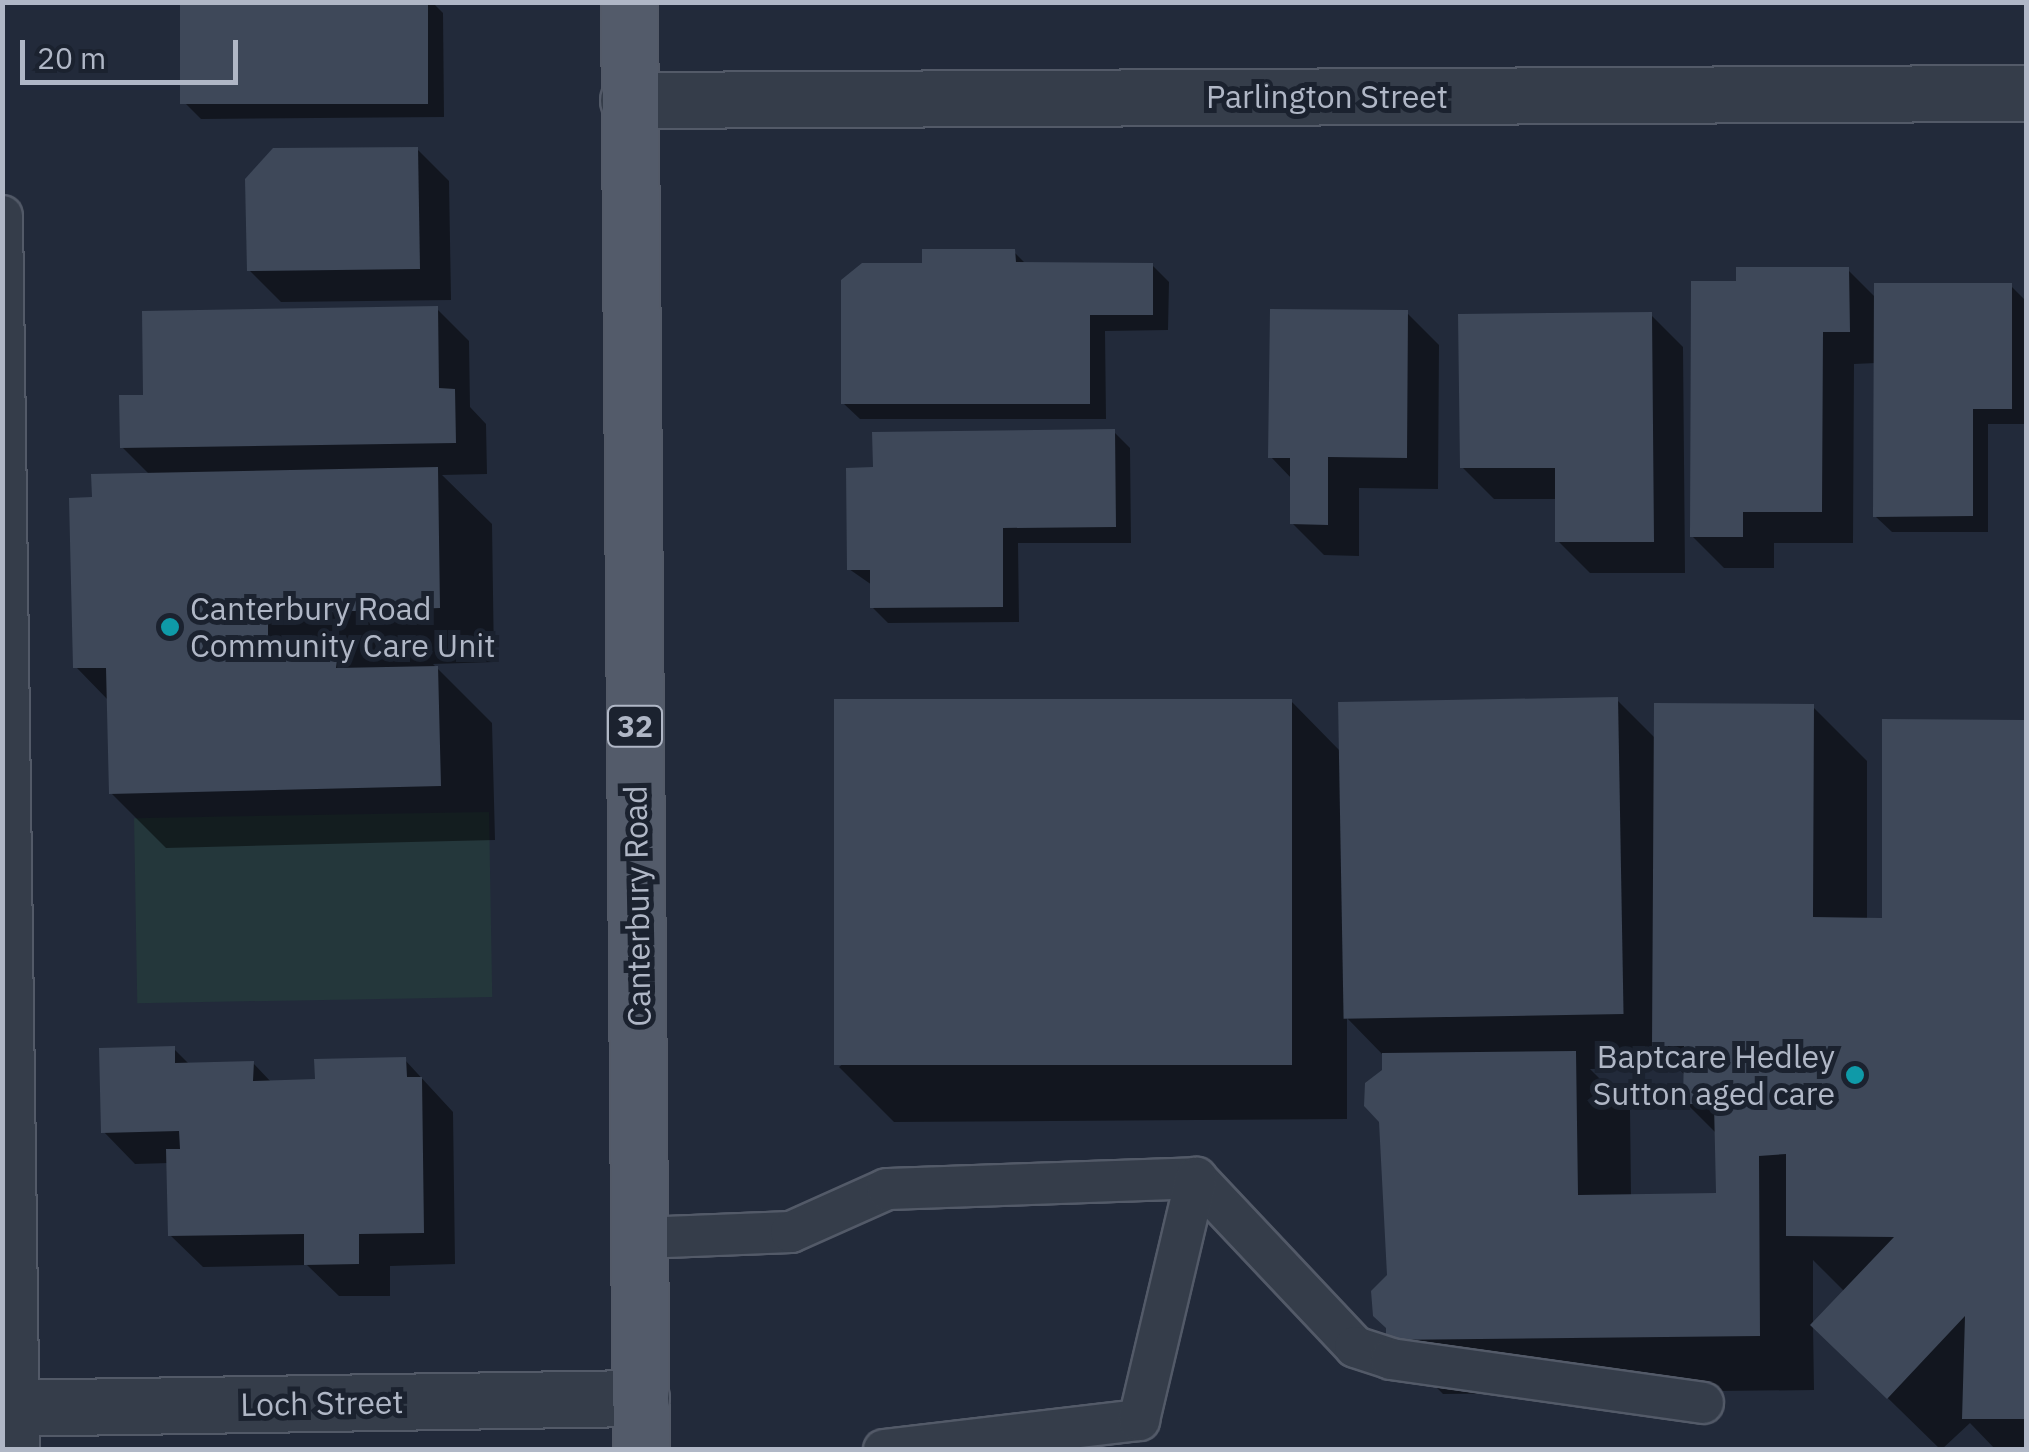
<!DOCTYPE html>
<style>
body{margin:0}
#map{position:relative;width:2029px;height:1452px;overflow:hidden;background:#222a3a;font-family:"IBM Plex Sans",sans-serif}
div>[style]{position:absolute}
.green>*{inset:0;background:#24373b;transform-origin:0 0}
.shadow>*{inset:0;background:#0007}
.building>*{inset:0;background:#3e4859;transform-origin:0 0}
.roads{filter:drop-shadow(2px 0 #535a68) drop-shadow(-2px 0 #535a68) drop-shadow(0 2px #535a68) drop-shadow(0 -2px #535a68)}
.lane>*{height:40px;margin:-20px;padding:0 20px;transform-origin:20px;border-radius:20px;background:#353d4a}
.street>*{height:55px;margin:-27.5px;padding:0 27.5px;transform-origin:27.5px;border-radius:27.5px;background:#353d4a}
.primary>*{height:55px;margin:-27.5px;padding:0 27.5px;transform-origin:27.5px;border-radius:27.5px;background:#535b6a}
.dots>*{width:28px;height:28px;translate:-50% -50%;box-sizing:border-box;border:5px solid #1b222f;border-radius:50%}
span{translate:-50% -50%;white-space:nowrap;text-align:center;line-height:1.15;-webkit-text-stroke:10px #1b222f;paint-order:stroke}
.shield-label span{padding:2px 8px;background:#1b222f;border:2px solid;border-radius:8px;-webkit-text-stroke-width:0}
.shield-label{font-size:30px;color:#b0b7c6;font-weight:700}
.street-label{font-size:32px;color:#b0b7c6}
.poi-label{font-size:32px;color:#b0b7c6}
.left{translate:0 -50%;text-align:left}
.right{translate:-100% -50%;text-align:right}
.frame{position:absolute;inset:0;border:5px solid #b0b7c6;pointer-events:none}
.scale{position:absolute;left:20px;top:40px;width:218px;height:45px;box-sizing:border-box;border:5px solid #b0b7c6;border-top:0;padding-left:12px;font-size:30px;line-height:35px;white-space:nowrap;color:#b0b7c6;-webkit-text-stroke:8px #1b222f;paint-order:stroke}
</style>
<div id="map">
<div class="green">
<div style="left:489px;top:812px;width:185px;height:355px;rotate:89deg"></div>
</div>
<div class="shadow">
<div style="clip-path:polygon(183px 2px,432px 2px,443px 13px,444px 117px,201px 119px,185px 103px)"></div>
<div style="clip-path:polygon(417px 149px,449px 181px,451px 300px,281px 302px,249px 270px)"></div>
<div style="clip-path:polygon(1014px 252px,1027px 265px,1152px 265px,1169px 282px,1168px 330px,1105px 331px,1106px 419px,860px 419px,843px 403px,924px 265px)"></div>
<div style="clip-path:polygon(1848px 270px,1876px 298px,2011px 286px,2026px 301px,2026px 424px,1988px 424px,1988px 532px,1892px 532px,1875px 516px,1876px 363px,1854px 364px,1853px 543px,1774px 543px,1774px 568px,1724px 568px,1692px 536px,1738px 283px)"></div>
<div style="clip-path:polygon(437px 309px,469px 341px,470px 407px,486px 424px,487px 474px,442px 475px,492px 524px,494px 662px,433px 664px,492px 723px,495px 840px,166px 848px,111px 793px,109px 701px,76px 667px,95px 500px,151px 476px,122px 447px,146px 397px)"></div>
<div style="clip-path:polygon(1407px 313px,1439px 345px,1438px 489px,1359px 488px,1359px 556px,1324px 555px,1292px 523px,1292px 479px,1271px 457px)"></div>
<div style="clip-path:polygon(1651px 315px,1683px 347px,1685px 573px,1590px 573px,1558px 541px,1557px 499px,1494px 499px,1462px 467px)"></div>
<div style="clip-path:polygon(1114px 432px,1130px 448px,1131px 543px,1018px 543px,1019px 622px,888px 623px,872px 607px,872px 585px,849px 569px,875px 470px)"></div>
<div style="clip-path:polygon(evenodd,1617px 700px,1656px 739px,1812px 706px,1867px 761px,1867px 920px,1884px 921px,1884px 722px,2026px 722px,2026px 1450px,1996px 1450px,1970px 1423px,1941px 1450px,1813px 1325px,1814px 1390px,1443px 1394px,1389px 1339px,1384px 1056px,1347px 1018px,1347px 1119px,894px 1122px,839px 1067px,1291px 701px,1341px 752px,1617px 700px,1678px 1068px,1686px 1076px,1686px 1103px,1717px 1134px,1718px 1196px,1631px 1197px,1630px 1109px,1590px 1069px,1678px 1068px,1617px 700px,1813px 1260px,1845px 1292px,1813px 1325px,1813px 1260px)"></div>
<div style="clip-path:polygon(174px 1049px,190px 1065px,253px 1063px,272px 1083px,317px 1082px,405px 1060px,453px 1112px,455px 1264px,390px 1266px,390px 1296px,339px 1296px,307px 1265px,203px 1267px,170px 1235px,169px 1163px,135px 1164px,103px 1131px)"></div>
</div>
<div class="building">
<div style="left:180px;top:2px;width:248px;height:102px"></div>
<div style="clip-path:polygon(418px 147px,420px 269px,247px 271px,245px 179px,273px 148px)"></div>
<div style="clip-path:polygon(922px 249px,1015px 249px,1016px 262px,1153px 263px,1153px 315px,1090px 315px,1090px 404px,841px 404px,841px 280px,862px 263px,922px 263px)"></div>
<div style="clip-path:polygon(1736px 267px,1849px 267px,1850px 332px,1823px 332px,1822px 512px,1743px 512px,1743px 537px,1690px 537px,1691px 281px,1736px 281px)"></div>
<div style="clip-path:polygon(1874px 283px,2012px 283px,2012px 409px,1973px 409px,1973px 516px,1873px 517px)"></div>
<div style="clip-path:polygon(438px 306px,439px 388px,455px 389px,456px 443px,120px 448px,119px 395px,143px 395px,142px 311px)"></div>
<div style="clip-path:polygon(1270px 309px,1408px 310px,1407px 458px,1328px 457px,1328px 525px,1290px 524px,1290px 458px,1268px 458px)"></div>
<div style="clip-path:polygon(1652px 312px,1654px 542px,1555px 542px,1555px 468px,1460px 468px,1458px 314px)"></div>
<div style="clip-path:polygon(1115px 429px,1116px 527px,1003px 528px,1003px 607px,870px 608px,870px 570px,847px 570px,846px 468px,873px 467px,872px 432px)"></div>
<div style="clip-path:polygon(438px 467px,440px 608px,268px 614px,268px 660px,292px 642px,315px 641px,337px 660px,336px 668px,438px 666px,441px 786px,109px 794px,106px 668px,73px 668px,69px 498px,92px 497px,91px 474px)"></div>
<div style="left:1618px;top:697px;width:317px;height:280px;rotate:89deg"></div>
<div style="left:1292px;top:699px;width:366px;height:458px;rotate:90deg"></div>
<div style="clip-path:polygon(1654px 703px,1814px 704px,1813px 917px,1882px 918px,1882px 719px,2026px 720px,2026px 1419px,1962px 1419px,1965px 1316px,1887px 1399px,1810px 1325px,1894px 1237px,1786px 1236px,1786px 1154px,1759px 1156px,1760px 1336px,1386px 1340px,1386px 1328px,1373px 1316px,1371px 1291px,1387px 1275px,1379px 1122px,1364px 1106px,1365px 1083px,1382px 1070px,1382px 1053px,1576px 1051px,1578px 1195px,1716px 1193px,1714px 1104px,1683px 1104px,1684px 1046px,1652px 1046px)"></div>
<div style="clip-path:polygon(175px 1046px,175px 1063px,254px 1061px,253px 1081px,315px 1079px,314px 1059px,406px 1057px,407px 1077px,422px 1077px,424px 1233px,359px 1234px,359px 1264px,304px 1265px,304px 1234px,168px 1236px,166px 1149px,180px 1149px,179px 1131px,101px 1133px,99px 1048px)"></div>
</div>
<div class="roads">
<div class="lane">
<div style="left:2px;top:216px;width:1234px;rotate:89.21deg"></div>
<div style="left:641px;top:1238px;width:150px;rotate:-2.3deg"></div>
<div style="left:791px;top:1232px;width:105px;rotate:-24.1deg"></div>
<div style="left:887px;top:1189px;width:309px;rotate:-2deg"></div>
<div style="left:1196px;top:1178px;width:232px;rotate:46.7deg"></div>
<div style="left:1355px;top:1347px;width:38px;rotate:18deg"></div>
<div style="left:1391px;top:1359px;width:315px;rotate:8deg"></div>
<div style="left:884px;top:1450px;width:257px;rotate:-6.7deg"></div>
<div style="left:1139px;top:1420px;width:249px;rotate:-76.7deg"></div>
</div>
<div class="street">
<div style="left:628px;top:100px;width:1398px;rotate:-0.29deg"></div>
<div style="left:2px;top:1408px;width:639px;rotate:-0.9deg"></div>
</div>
<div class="primary">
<div style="left:629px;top:2px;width:1448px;rotate:89.53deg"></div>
</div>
</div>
<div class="dots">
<div style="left:170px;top:627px;background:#0f9aa8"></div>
<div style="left:1855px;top:1075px;background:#0f9aa8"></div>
</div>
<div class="shield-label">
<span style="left:635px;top:726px">32</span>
</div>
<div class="street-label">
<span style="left:1327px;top:96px">Parlington Street</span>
<span style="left:637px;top:906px;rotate:-91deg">Canterbury Road</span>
<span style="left:322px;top:1403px;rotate:-1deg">Loch Street</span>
</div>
<div class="poi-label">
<span class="left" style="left:190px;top:627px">Canterbury Road<br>Community Care Unit</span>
<span class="right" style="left:1835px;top:1075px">Baptcare Hedley<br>Sutton aged care</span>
</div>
<div class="frame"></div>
<div class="scale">20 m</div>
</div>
